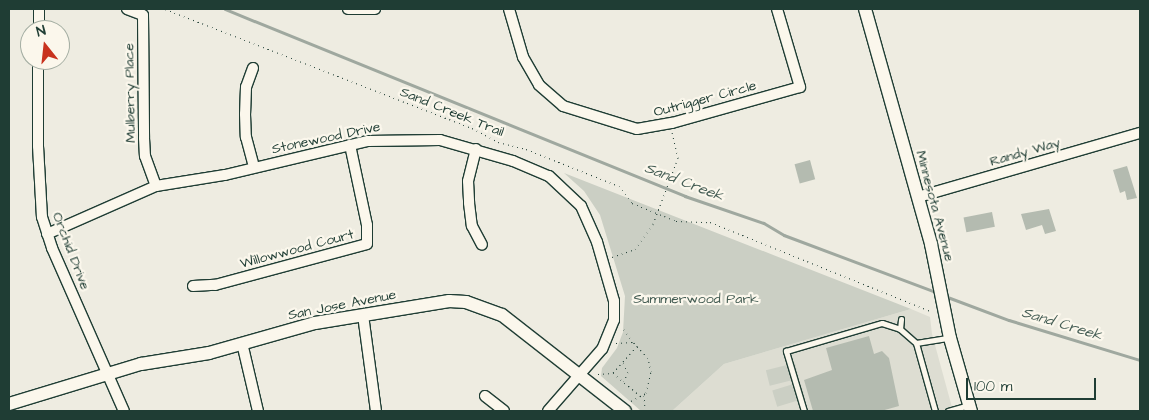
<!DOCTYPE html>
<style>
body{margin:0}
#map{position:relative;width:1149px;height:420px;overflow:hidden;background:#eeece1;font-family:"Architects Daughter",sans-serif}
div>[style]{position:absolute}
.built>*{inset:0;background:#ddddd2}
.green>*{inset:0;background:#cbcfc4;transform-origin:0 0}
.stream>*{height:2.5px;margin:-1.25px;padding:0 1.25px;transform-origin:1.25px;border-radius:1.25px;background:#9fa89f}
.building>*{inset:0;background:#b4bbb0;transform-origin:0 0}
.path>*{height:1px;margin-top:-0.5px;transform-origin:0;background:repeating-linear-gradient(90deg,#1f3d34 0 1px,transparent 0 5px)}
.roads{filter:drop-shadow(1px 0 #1f3d34) drop-shadow(-1px 0 #1f3d34) drop-shadow(0 1px #1f3d34) drop-shadow(0 -1px #1f3d34)}
.service>*{height:5px;margin:-2.5px;padding:0 2.5px;transform-origin:2.5px;border-radius:2.5px;background:#fbf7ec}
.minor>*{height:10px;margin:-5px;padding:0 5px;transform-origin:5px;border-radius:5px;background:#fbf7ec}
.tertiary>*{height:12px;margin:-6px;padding:0 6px;transform-origin:6px;border-radius:6px;background:#fbf7ec}
span{translate:-50% -50%;white-space:nowrap;text-align:center;line-height:1.15;-webkit-text-stroke:4.5px #fbf7ec;paint-order:stroke}
.street-label{font-size:14px;color:#1f3d34}
.park-label{font-size:14px;color:#415a51}
.water-label{font-size:15px;color:#455d54;font-style:italic}
.frame{position:absolute;inset:0;border:10px solid #1f3d34;pointer-events:none}
.north{position:absolute;left:20px;top:20px;width:50px;height:50px;box-sizing:border-box;background:#fbf7ec;border:1px solid #a3ada2;border-radius:50%;rotate:344deg;font-size:14px;font-weight:700;line-height:20px;text-align:center;color:#1f3d34}
.north::after{content:'';display:block;margin:auto;width:18px;height:22px;background:#c8321e;clip-path:polygon(50% 0,100% 100%,50% 72%,0 100%)}
.scale{position:absolute;left:966px;top:378px;width:130px;height:22px;box-sizing:border-box;border:2px solid #1f3d34;border-top:0;padding-left:6px;font-size:15px;line-height:18px;white-space:nowrap;color:#1f3d34;-webkit-text-stroke:4px #fbf7ec;paint-order:stroke}
</style>
<div id="map">
<div class="built">
<div style="clip-path:polygon(911px 309px,930px 317px,932px 334px,953px 411px,672px 411px,724px 364px)"></div>
</div>
<div class="green">
<div style="clip-path:polygon(564px 173px,911px 309px,724px 364px,672px 411px,641px 411px,601px 376px,602px 368px,617px 348px,623px 332px,625px 296px,600px 215px,584px 191px)"></div>
<div style="left:795px;top:363px;width:16px;height:30px;rotate:76deg"></div>
<div style="left:800px;top:382px;width:17px;height:29px;rotate:73deg"></div>
</div>
<div class="stream">
<div style="left:225px;top:9px;width:497px;rotate:22.1deg"></div>
<div style="left:685px;top:196px;width:83px;rotate:18.9deg"></div>
<div style="left:764px;top:223px;width:23px;rotate:31deg"></div>
<div style="left:784px;top:235px;width:165px;rotate:20.6deg"></div>
<div style="left:945px;top:296px;width:68px;rotate:20.6deg"></div>
<div style="left:1009px;top:320px;width:137px;rotate:17deg"></div>
</div>
<div class="building">
<div style="left:810px;top:160px;width:20px;height:16px;rotate:75deg"></div>
<div style="clip-path:polygon(1127px 166px,1137px 198px,1127px 200px,1125px 191px,1120px 193px,1113px 170px)"></div>
<div style="clip-path:polygon(1049px 209px,1056px 231px,1045px 234px,1042px 225px,1026px 230px,1021px 214px)"></div>
<div style="left:992px;top:212px;width:15px;height:29px;rotate:79deg"></div>
<div style="clip-path:polygon(869px 336px,874px 354px,882px 351px,889px 358px,899px 406px,881px 411px,813px 411px,804px 380px,832px 370px,826px 348px)"></div>
</div>
<div class="path">
<div style="left:165px;top:9px;width:329px;rotate:21.2deg"></div>
<div style="left:472px;top:128px;width:30px;rotate:28deg"></div>
<div style="left:498px;top:142px;width:29px;rotate:14deg"></div>
<div style="left:526px;top:149px;width:100px;rotate:21.7deg"></div>
<div style="left:619px;top:186px;width:21px;rotate:53deg"></div>
<div style="left:632px;top:203px;width:48px;rotate:22.2deg"></div>
<div style="left:676px;top:221px;width:34px;rotate:2deg"></div>
<div style="left:710px;top:222px;width:237px;rotate:22deg"></div>
<div style="left:612px;top:257px;width:24px;rotate:-19deg"></div>
<div style="left:635px;top:249px;width:31px;rotate:-54deg"></div>
<div style="left:653px;top:224px;width:71px;rotate:-69.3deg"></div>
<div style="left:678px;top:158px;width:27px;rotate:-103deg"></div>
<div style="left:616px;top:343px;width:17px;rotate:-3deg"></div>
<div style="left:633px;top:342px;width:19px;rotate:-126deg"></div>
<div style="left:637px;top:346px;width:36px;rotate:132deg"></div>
<div style="left:613px;top:373px;width:38px;rotate:40deg"></div>
<div style="left:623px;top:363px;width:10px;rotate:61deg"></div>
<div style="left:628px;top:372px;width:10px;rotate:114deg"></div>
<div style="left:598px;top:374px;width:15px;rotate:-4deg"></div>
<div style="left:644px;top:395px;width:16px;rotate:86deg"></div>
<div style="left:631px;top:401px;width:17px;rotate:-28deg"></div>
<div style="left:646px;top:393px;width:22px;rotate:-77deg"></div>
<div style="left:651px;top:372px;width:14px;rotate:-102deg"></div>
<div style="left:648px;top:358px;width:22px;rotate:-133deg"></div>
</div>
<div class="roads">
<div class="service">
<div style="left:900px;top:329px;width:10px;rotate:-84deg"></div>
<div style="left:916px;top:343px;width:33px;rotate:-9deg"></div>
<div style="left:804px;top:411px;width:63px;rotate:-106.7deg"></div>
<div style="left:786px;top:351px;width:100px;rotate:-16.3deg"></div>
<div style="left:882px;top:323px;width:19px;rotate:18deg"></div>
<div style="left:900px;top:329px;width:21px;rotate:41deg"></div>
<div style="left:916px;top:343px;width:71px;rotate:74.4deg"></div>
<div style="left:948px;top:411px;width:22px;rotate:-16deg"></div>
</div>
<div class="minor">
<div style="left:127px;top:9px;width:17px;rotate:21deg"></div>
<div style="left:143px;top:15px;width:123px;rotate:89.5deg"></div>
<div style="left:144px;top:138px;width:18px;rotate:87deg"></div>
<div style="left:145px;top:156px;width:32px;rotate:70deg"></div>
<div style="left:348px;top:9px;width:27px"></div>
<div style="left:509px;top:9px;width:50px;rotate:73.7deg"></div>
<div style="left:523px;top:57px;width:32px;rotate:60deg"></div>
<div style="left:539px;top:85px;width:32px;rotate:41deg"></div>
<div style="left:563px;top:106px;width:77px;rotate:17.3deg"></div>
<div style="left:637px;top:129px;width:36px;rotate:-10deg"></div>
<div style="left:672px;top:123px;width:133px;rotate:-15.7deg"></div>
<div style="left:800px;top:87px;width:81px;rotate:-106.4deg"></div>
<div style="left:39px;top:30px;width:21px;rotate:-90deg"></div>
<div style="left:38px;top:60px;width:86px;rotate:90deg"></div>
<div style="left:38px;top:146px;width:71px;rotate:86.8deg"></div>
<div style="left:42px;top:217px;width:33px;rotate:72deg"></div>
<div style="left:52px;top:248px;width:178px;rotate:66.2deg"></div>
<div style="left:253px;top:68px;width:20px;rotate:110deg"></div>
<div style="left:246px;top:87px;width:27px;rotate:92deg"></div>
<div style="left:245px;top:114px;width:23px;rotate:88deg"></div>
<div style="left:246px;top:137px;width:31px;rotate:75deg"></div>
<div style="left:476px;top:149px;width:33px;rotate:104deg"></div>
<div style="left:468px;top:181px;width:22px;rotate:87deg"></div>
<div style="left:469px;top:203px;width:23px;rotate:83deg"></div>
<div style="left:472px;top:226px;width:21px;rotate:62deg"></div>
<div style="left:918px;top:197px;width:231px;rotate:-16.1deg"></div>
<div style="left:47px;top:234px;width:119px;rotate:-23.8deg"></div>
<div style="left:156px;top:186px;width:70px;rotate:-9.1deg"></div>
<div style="left:225px;top:175px;width:147px;rotate:-13.4deg"></div>
<div style="left:368px;top:141px;width:72px;rotate:-0.8deg"></div>
<div style="left:440px;top:140px;width:76px;rotate:16deg"></div>
<div style="left:513px;top:161px;width:39px;rotate:23deg"></div>
<div style="left:549px;top:176px;width:44px;rotate:43.2deg"></div>
<div style="left:581px;top:206px;width:39px;rotate:66deg"></div>
<div style="left:597px;top:242px;width:61px;rotate:73.9deg"></div>
<div style="left:614px;top:301px;width:19px;rotate:90deg"></div>
<div style="left:614px;top:320px;width:31px;rotate:112deg"></div>
<div style="left:602px;top:349px;width:82px;rotate:131.1deg"></div>
<div style="left:193px;top:286px;width:22px;rotate:-3deg"></div>
<div style="left:215px;top:285px;width:157px;rotate:-15.1deg"></div>
<div style="left:367px;top:244px;width:19px;rotate:-90deg"></div>
<div style="left:367px;top:225px;width:82px;rotate:-102deg"></div>
<div style="left:363px;top:315px;width:97px;rotate:82.3deg"></div>
<div style="left:242px;top:343px;width:70px;rotate:76.8deg"></div>
<div style="left:485px;top:396px;width:24px;rotate:38deg"></div>
</div>
<div class="tertiary">
<div style="left:865px;top:9px;width:244px;rotate:74.3deg"></div>
<div style="left:931px;top:244px;width:96px;rotate:78.6deg"></div>
<div style="left:950px;top:338px;width:76px;rotate:74deg"></div>
<div style="left:9px;top:404px;width:138px;rotate:-16.9deg"></div>
<div style="left:141px;top:364px;width:69px;rotate:-9.2deg"></div>
<div style="left:209px;top:353px;width:110px;rotate:-15.8deg"></div>
<div style="left:315px;top:323px;width:136px;rotate:-9.3deg"></div>
<div style="left:449px;top:301px;width:17px;rotate:3deg"></div>
<div style="left:466px;top:302px;width:38px;rotate:20deg"></div>
<div style="left:502px;top:315px;width:156px;rotate:38deg"></div>
</div>
</div>
<div class="street-label">
<span style="left:130px;top:93px;rotate:-91deg">Mulberry Place</span>
<span style="left:705px;top:99px;rotate:-15deg">Outrigger Circle</span>
<span style="left:452px;top:112px;rotate:22deg">Sand Creek Trail</span>
<span style="left:326px;top:138px;rotate:-12deg">Stonewood Drive</span>
<span style="left:1025px;top:152px;rotate:-16deg">Randy Way</span>
<span style="left:935px;top:206px;rotate:75deg">Minnesota Avenue</span>
<span style="left:297px;top:249px;rotate:-15deg">Willowwood Court</span>
<span style="left:71px;top:251px;rotate:69deg">Orchid Drive</span>
<span style="left:342px;top:305px;rotate:-11deg">San Jose Avenue</span>
</div>
<div class="park-label">
<span style="left:696px;top:299px">Summerwood Park</span>
</div>
<div class="water-label">
<span style="left:684px;top:182px;rotate:21deg">Sand Creek</span>
<span style="left:1062px;top:324px;rotate:17deg">Sand Creek</span>
</div>
<div class="frame"></div>
<div class="north">N</div>
<div class="scale">100 m</div>
</div>
